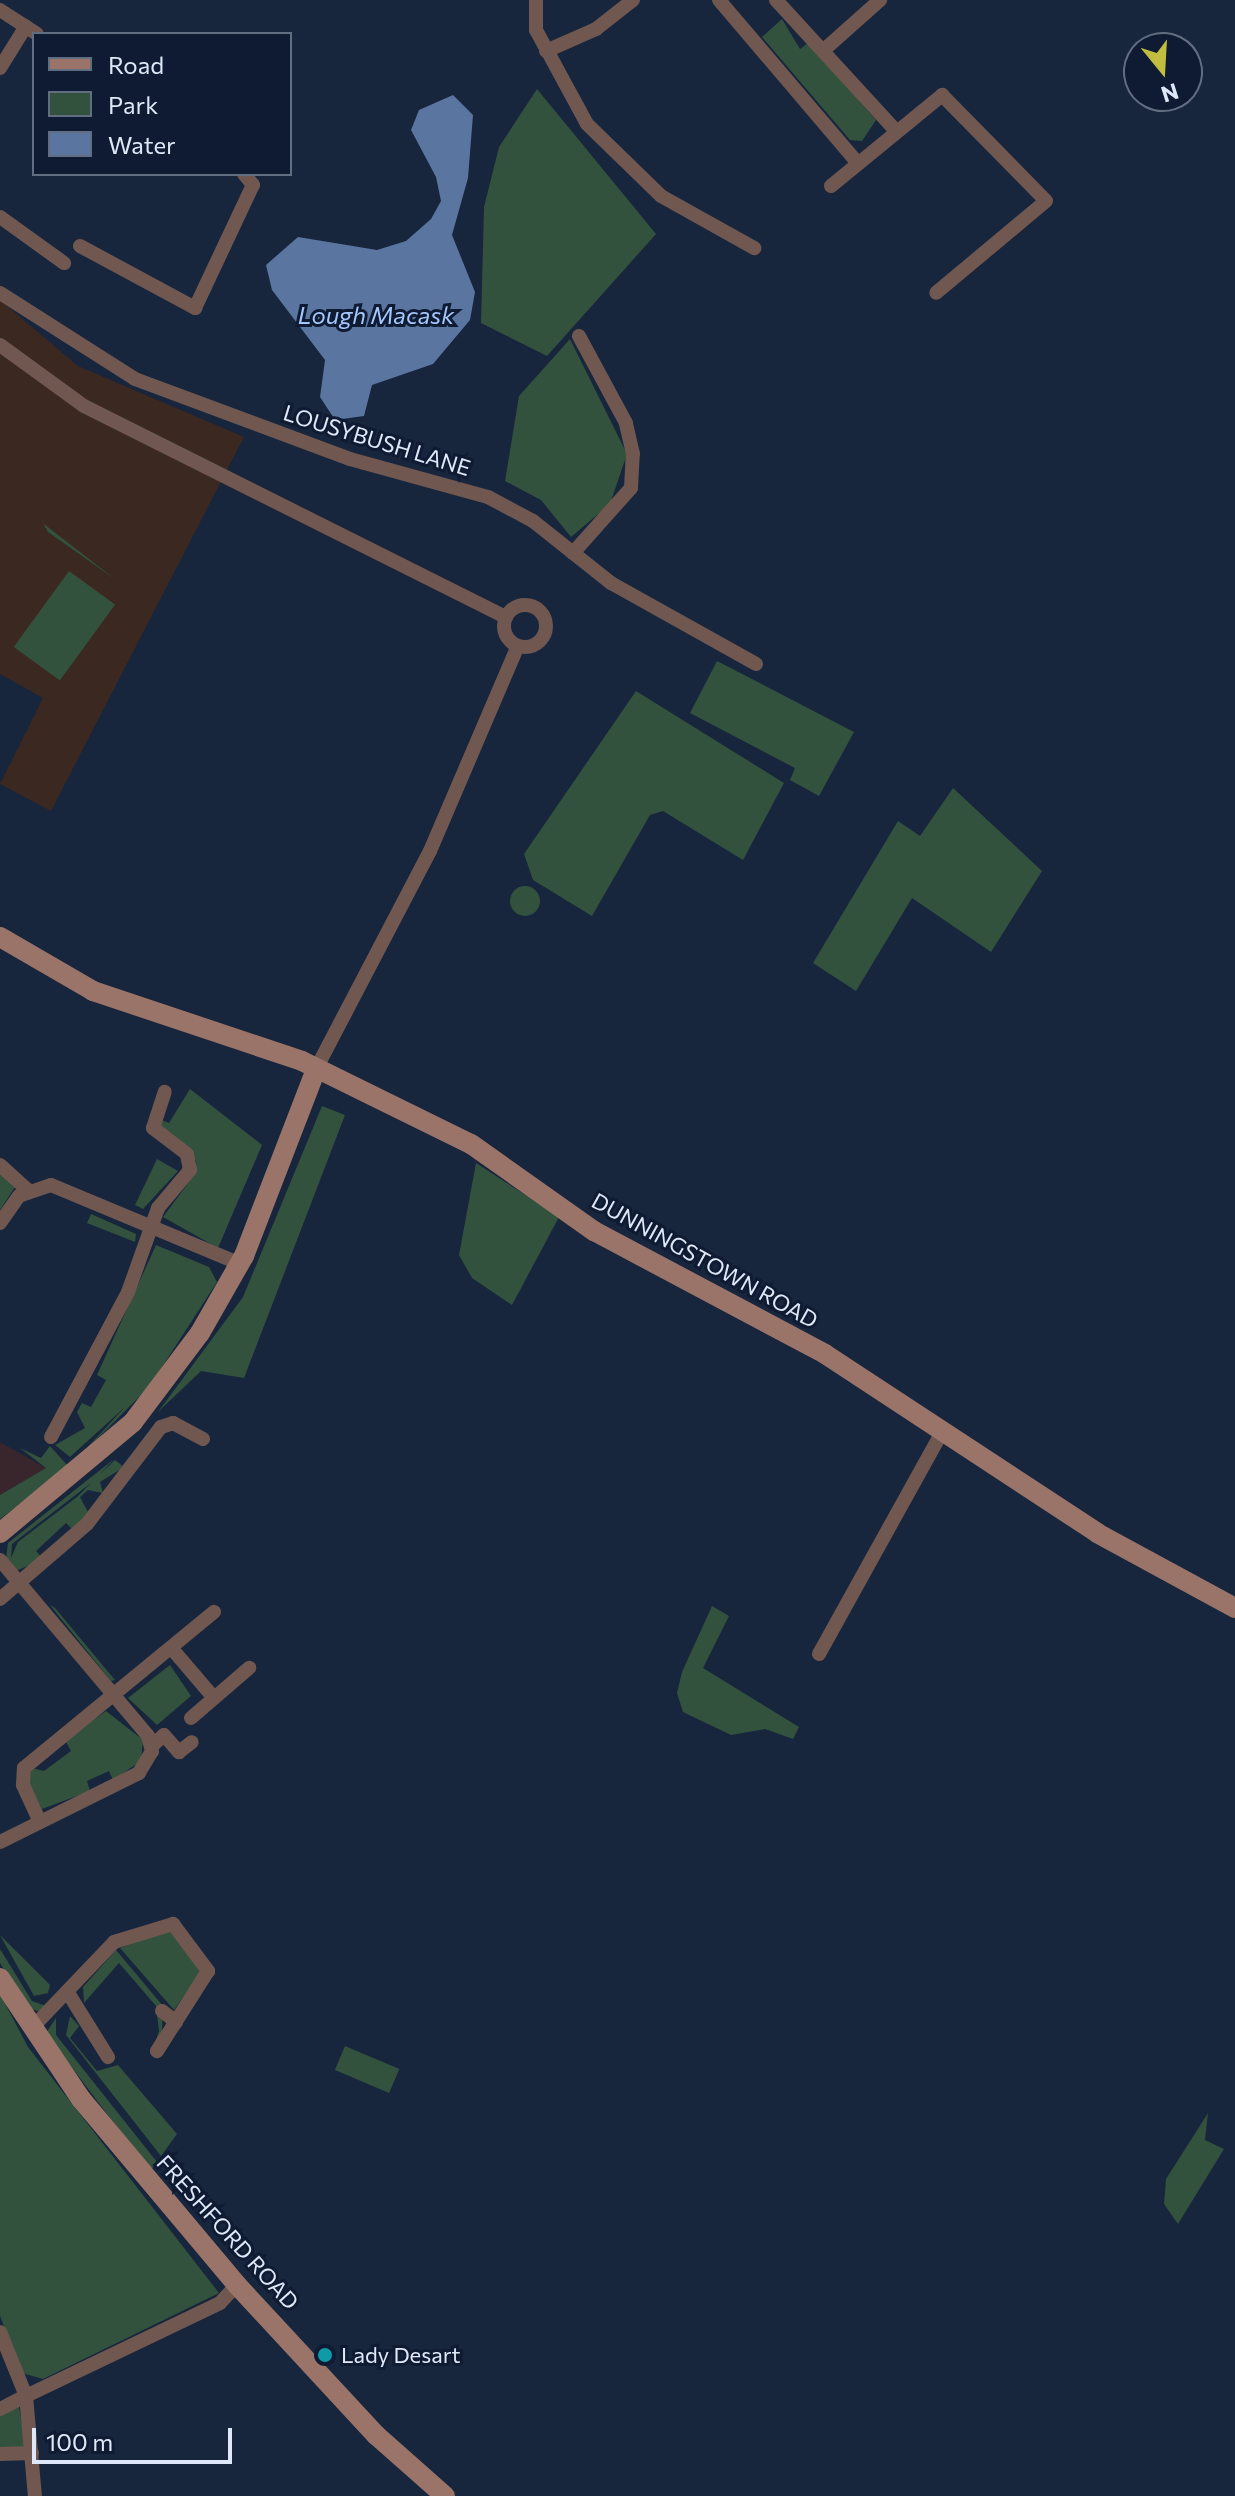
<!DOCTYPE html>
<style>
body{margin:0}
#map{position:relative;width:1235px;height:2496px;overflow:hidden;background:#17253d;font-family:Commissioner,sans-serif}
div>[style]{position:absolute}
.commercial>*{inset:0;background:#39262c}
.education>*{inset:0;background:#3a2821}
.green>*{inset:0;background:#32523e;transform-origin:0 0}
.round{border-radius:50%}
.water>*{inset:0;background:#5a75a0}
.street>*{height:14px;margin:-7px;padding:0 7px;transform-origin:7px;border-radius:7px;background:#705851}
.street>.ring{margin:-7px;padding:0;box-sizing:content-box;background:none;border:14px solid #705851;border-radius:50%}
.secondary>*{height:20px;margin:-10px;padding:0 10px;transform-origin:10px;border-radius:10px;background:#9a7469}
.dots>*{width:22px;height:22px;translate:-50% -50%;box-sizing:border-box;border:4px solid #0e1b32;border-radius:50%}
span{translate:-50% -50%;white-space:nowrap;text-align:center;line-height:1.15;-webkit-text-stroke:6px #0e1b32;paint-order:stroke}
.street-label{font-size:22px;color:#dee8f8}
.poi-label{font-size:22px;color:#dee8f8}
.left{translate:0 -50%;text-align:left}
.water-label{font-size:24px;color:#a5c6fb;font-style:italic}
.legend{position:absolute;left:32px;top:32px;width:260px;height:144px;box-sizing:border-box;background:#0e1b32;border:2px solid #616d81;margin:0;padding:10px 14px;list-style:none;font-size:24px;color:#dee8f8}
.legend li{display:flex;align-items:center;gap:16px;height:40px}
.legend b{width:40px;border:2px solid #616d81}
.north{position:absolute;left:1123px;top:32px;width:80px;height:80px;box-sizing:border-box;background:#0e1b32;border:2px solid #616d81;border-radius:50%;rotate:162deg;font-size:22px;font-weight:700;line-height:32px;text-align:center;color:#dee8f8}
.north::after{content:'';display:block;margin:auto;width:28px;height:36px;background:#c1bd3f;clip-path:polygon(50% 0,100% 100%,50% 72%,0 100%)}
.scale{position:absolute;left:32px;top:2428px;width:200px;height:36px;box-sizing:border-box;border:4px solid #dee8f8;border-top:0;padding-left:10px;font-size:24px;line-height:28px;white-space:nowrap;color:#dee8f8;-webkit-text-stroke:6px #0e1b32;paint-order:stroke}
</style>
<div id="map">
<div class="commercial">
<div style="clip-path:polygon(0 1442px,46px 1468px,0 1495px)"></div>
</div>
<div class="education">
<div style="clip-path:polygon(0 300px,78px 366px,244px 437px,51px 811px,0 784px,43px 698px,0 674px)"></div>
</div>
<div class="green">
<div style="clip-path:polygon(782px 19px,800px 49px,808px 43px,876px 120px,862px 141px,850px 140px,762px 37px)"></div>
<div style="clip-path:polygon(537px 89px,656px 234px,547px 356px,481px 323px,484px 207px,499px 147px)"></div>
<div style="clip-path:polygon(570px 339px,627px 454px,610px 504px,571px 537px,541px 500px,505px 481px,519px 396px)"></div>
<div style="clip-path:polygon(44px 525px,44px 524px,116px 580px,48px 532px)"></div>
<div style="left:69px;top:571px;width:57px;height:94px;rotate:36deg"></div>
<div style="clip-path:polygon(717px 661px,854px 732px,819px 796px,790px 780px,795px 768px,690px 713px)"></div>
<div style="clip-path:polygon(636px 691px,784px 783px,743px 860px,663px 811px,650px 815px,592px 916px,533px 880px,524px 854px)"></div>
<div style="clip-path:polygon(953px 788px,1042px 871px,991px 952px,912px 898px,856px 991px,813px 963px,898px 821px,920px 836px)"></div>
<div class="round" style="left:510px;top:886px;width:30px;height:30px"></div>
<div style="clip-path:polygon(190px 1089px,262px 1145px,218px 1248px,163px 1217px,195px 1174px,196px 1161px,159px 1130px,159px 1119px,169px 1123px)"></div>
<div style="clip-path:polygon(322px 1106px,345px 1115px,244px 1378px,201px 1371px,158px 1412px,243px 1297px)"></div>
<div style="clip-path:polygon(157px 1159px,178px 1171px,143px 1209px,135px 1205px)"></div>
<div style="clip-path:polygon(476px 1163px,559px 1217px,512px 1305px,472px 1278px,459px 1255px)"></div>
<div style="clip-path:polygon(0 1173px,15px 1187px,0 1210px)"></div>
<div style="clip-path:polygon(91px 1214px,136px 1234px,135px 1242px,87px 1223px)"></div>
<div style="clip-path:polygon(156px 1245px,209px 1267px,217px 1282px,149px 1387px,73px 1463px,125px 1407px,70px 1457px,55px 1445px,85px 1428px,77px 1412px,82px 1403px,91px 1407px,106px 1380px,97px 1375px)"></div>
<div style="clip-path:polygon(50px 1446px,68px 1466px,0 1519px,0 1495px,46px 1468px,20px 1448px,41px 1458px)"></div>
<div style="clip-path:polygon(evenodd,114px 1459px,100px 1474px,115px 1460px,124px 1467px,100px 1482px,103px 1493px,88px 1490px,80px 1497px,88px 1512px,73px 1530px,66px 1523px,36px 1551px,43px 1559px,16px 1571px,6px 1559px,8px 1543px,114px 1459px,91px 1483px,77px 1497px,18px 1542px,11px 1558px,12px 1544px,91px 1483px)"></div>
<div style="clip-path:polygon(50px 1605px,55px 1608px,115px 1680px,111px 1681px)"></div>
<div style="clip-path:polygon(712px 1606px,729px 1616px,703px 1668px,799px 1727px,793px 1739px,765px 1729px,731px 1735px,683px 1712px,677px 1693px,682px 1672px)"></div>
<div style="clip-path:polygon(170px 1665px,191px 1696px,157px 1725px,128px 1698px)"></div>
<div style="clip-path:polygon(106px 1711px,143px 1740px,141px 1761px,113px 1780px,109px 1771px,87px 1781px,90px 1791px,42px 1809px,27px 1780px,32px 1768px,44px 1771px,71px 1751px,65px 1740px)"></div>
<div style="clip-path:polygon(170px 1930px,202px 1970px,174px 2010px,120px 1948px)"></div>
<div style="clip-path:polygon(0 1935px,50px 1985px,48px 1993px,34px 1996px)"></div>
<div style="clip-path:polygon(0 1949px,32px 2001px,46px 2006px,40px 2012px,29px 2008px,0 1963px)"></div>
<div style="clip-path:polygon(116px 1950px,163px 2006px,162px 2031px,153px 2049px,159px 2031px,156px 2006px,119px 1963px,84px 2003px,83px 1987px)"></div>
<div style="clip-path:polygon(0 1994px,28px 2047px,219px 2293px,43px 2379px,22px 2373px,0 2316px)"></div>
<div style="clip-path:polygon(70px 2016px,79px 2026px,70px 2038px,97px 2071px,118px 2065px,177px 2134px,161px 2156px,66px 2035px)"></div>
<div style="clip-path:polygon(56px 2018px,56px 2035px,157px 2162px,150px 2171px,46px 2033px)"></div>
<div style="left:345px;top:2046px;width:59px;height:26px;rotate:23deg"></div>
<div style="clip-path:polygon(1208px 2113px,1205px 2140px,1224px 2149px,1178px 2224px,1164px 2204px,1166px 2179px)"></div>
<div style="clip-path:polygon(19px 2407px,26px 2448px,0 2449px,0 2414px)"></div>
</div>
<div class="water">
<div style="clip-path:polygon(453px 95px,473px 115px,468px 178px,452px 235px,475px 292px,470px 320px,433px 364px,372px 385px,364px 416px,335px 420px,320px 397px,325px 360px,272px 290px,266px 265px,298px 237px,377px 250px,406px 241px,431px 219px,441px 201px,436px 177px,411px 130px,419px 110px)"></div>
</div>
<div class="street">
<div style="left:536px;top:0;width:30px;rotate:90deg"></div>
<div style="left:536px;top:30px;width:107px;rotate:61.5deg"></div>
<div style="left:587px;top:124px;width:103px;rotate:44.2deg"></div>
<div style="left:661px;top:196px;width:107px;rotate:29.2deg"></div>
<div style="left:719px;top:0;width:210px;rotate:49.6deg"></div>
<div style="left:776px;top:0;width:175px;rotate:47.5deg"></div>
<div style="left:0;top:10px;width:44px;rotate:33deg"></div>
<div style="left:825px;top:49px;width:74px;rotate:-41.7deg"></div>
<div style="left:546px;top:51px;width:55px;rotate:-23.7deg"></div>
<div style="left:596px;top:29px;width:47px;rotate:-38.1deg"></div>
<div style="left:0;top:68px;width:49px;rotate:-58.2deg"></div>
<div style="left:831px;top:186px;width:144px;rotate:-39.3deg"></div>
<div style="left:942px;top:95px;width:148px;rotate:45.5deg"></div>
<div style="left:1046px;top:201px;width:143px;rotate:140.1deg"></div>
<div style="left:0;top:217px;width:79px;rotate:35.7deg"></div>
<div style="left:80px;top:246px;width:131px;rotate:28.3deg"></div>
<div style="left:195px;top:308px;width:136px;rotate:-64.8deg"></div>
<div style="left:253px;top:185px;width:14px;rotate:-129deg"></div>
<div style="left:0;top:293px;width:160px;rotate:32.5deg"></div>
<div style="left:135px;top:379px;width:229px;rotate:20.4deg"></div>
<div style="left:350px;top:459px;width:143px;rotate:15.4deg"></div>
<div style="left:488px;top:497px;width:51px;rotate:28.1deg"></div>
<div style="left:533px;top:521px;width:100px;rotate:38.5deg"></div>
<div style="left:611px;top:583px;width:166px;rotate:29.2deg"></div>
<div style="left:0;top:345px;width:104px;rotate:36deg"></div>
<div style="left:84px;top:406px;width:472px;rotate:26.6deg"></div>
<div style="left:573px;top:553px;width:87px;rotate:-48.3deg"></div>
<div style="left:631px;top:488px;width:34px;rotate:-87deg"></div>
<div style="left:633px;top:454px;width:32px;rotate:-103deg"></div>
<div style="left:626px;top:423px;width:99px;rotate:-118.4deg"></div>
<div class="ring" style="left:504px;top:605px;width:28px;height:28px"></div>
<div style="left:316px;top:1069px;width:246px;rotate:-62.4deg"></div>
<div style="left:430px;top:851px;width:223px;rotate:-66.8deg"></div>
<div style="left:0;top:1165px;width:38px;rotate:42deg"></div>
<div style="left:0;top:1223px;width:33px;rotate:-55deg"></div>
<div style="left:19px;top:1196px;width:34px;rotate:-19deg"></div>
<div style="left:51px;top:1185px;width:206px;rotate:22.6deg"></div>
<div style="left:51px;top:1437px;width:164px;rotate:-62deg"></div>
<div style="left:128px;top:1292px;width:89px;rotate:-70.3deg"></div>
<div style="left:158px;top:1208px;width:50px;rotate:-49.9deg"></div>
<div style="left:190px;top:1170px;width:16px;rotate:-101deg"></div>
<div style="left:187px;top:1154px;width:43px;rotate:-142.6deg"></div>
<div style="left:153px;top:1128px;width:38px;rotate:-72deg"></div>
<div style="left:0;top:1560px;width:230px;rotate:49.9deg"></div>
<div style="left:148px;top:1736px;width:16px;rotate:75deg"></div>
<div style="left:152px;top:1751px;width:26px;rotate:121deg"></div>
<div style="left:139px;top:1773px;width:155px;rotate:153.6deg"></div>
<div style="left:0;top:1599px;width:115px;rotate:-40.8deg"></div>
<div style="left:87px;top:1524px;width:122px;rotate:-52.7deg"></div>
<div style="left:161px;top:1427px;width:13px;rotate:-18deg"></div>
<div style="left:173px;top:1423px;width:34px;rotate:28deg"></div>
<div style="left:173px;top:1650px;width:63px;rotate:49.5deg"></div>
<div style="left:819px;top:1654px;width:256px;rotate:-61deg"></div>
<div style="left:191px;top:1718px;width:77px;rotate:-40.8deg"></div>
<div style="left:152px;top:1746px;width:16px;rotate:-43deg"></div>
<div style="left:164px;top:1735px;width:23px;rotate:49deg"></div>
<div style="left:179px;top:1752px;width:16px;rotate:-38deg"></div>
<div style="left:40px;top:1822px;width:41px;rotate:-114.7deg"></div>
<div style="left:23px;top:1785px;width:17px;rotate:-87deg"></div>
<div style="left:24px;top:1768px;width:246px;rotate:-39.4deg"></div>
<div style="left:70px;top:1996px;width:72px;rotate:58.1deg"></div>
<div style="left:162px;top:2011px;width:18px;rotate:38deg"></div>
<div style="left:31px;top:2029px;width:120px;rotate:-46.3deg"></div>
<div style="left:114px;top:1942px;width:62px;rotate:-17deg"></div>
<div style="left:173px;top:1924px;width:59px;rotate:53.3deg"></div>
<div style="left:208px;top:1971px;width:95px;rotate:122.5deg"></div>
<div style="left:0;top:2332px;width:69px;rotate:67.9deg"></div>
<div style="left:26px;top:2396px;width:215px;rotate:-25.6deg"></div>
<div style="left:220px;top:2303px;width:25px;rotate:-47deg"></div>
<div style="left:0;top:2409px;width:29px;rotate:-27deg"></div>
<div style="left:26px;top:2396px;width:100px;rotate:84.9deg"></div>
<div style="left:0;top:2454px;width:32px;rotate:-2deg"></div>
</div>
<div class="secondary">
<div style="left:0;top:937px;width:108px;rotate:30.1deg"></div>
<div style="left:93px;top:991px;width:220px;rotate:18.5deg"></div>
<div style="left:302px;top:1061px;width:188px;rotate:26.2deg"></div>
<div style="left:471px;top:1144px;width:151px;rotate:35.3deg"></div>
<div style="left:594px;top:1231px;width:262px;rotate:28deg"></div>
<div style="left:825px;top:1354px;width:326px;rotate:33.3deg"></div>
<div style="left:1097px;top:1533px;width:157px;rotate:28.5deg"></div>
<div style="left:0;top:1533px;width:173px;rotate:-39.8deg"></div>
<div style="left:133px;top:1422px;width:111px;rotate:-53deg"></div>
<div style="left:200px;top:1333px;width:89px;rotate:-60.3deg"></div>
<div style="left:244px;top:1256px;width:200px;rotate:-68.9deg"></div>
<div style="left:0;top:1978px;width:146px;rotate:56.2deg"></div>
<div style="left:81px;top:2099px;width:243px;rotate:50deg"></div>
<div style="left:237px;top:2285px;width:205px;rotate:47.2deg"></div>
<div style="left:376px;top:2435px;width:92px;rotate:41.5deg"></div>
</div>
<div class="dots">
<div style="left:325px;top:2355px;background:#0f9aa8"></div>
</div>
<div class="street-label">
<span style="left:377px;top:440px;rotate:17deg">LOUSYBUSH LANE</span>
<span style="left:705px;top:1260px;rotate:29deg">DUNNINGSTOWN ROAD</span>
<span style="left:228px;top:2232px;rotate:48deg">FRESHFORD ROAD</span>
</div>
<div class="poi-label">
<span class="left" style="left:341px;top:2355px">Lady Desart</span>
</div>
<div class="water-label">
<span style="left:376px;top:315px">Lough Macask</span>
</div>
<ul class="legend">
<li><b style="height:10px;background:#9a7469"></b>Road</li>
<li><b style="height:22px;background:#32523e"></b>Park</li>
<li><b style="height:22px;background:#5a75a0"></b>Water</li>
</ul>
<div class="north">N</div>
<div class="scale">100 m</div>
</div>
